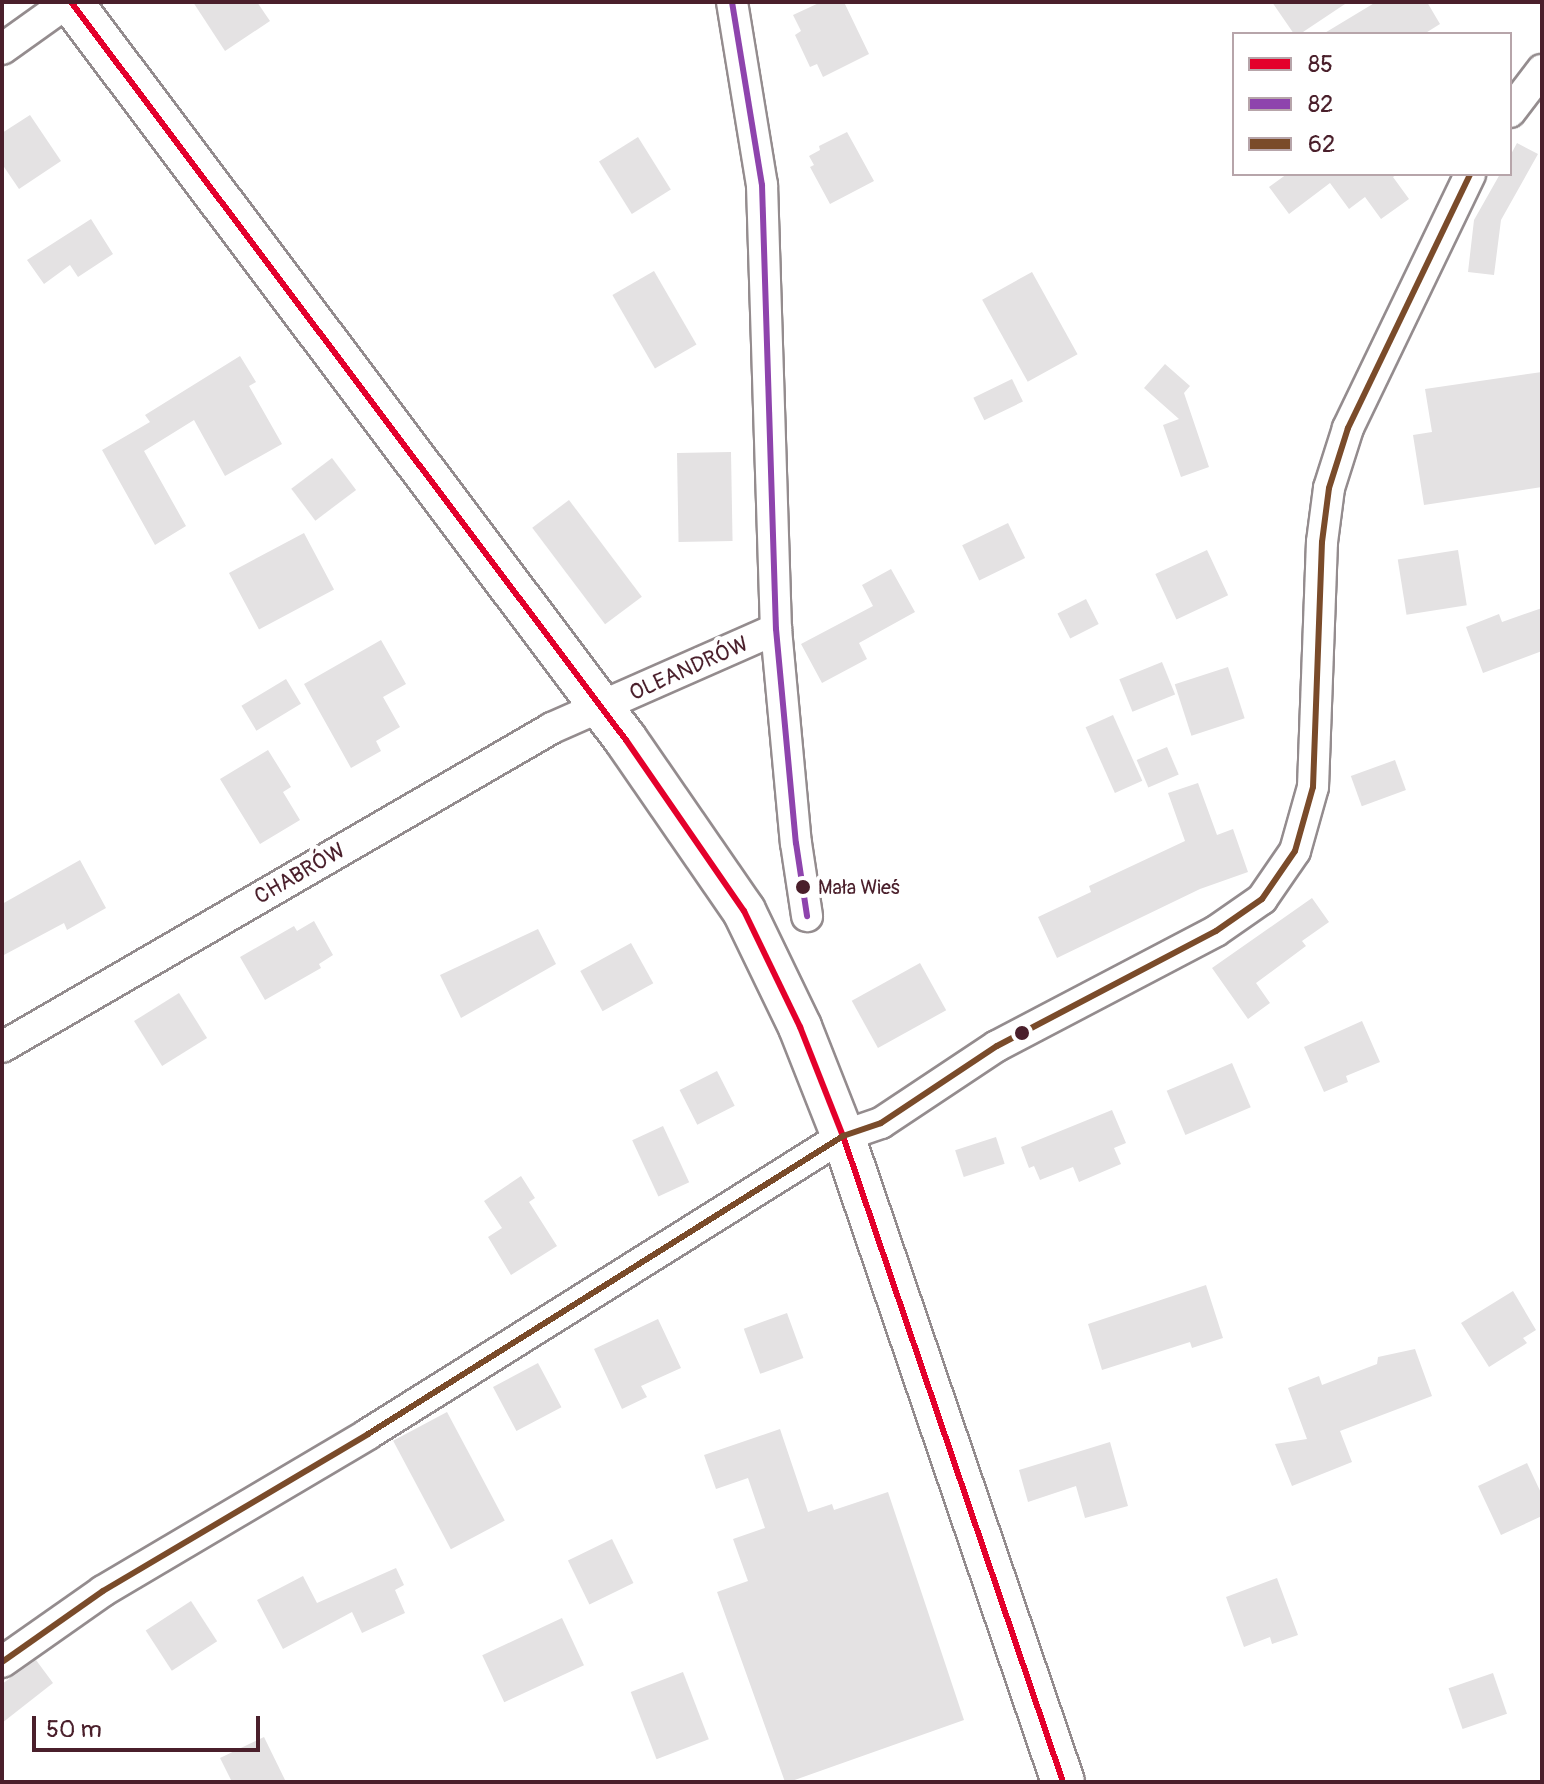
<!DOCTYPE html>
<meta charset="utf-8">
<style>
body{margin:0}
#map{position:relative;width:1544px;height:1784px;overflow:hidden;background:#fff;font-family:Pangolin,sans-serif}
div>[style]{position:absolute}
.building>*{inset:0;background:#e4e2e3;transform-origin:0 0}
.roads{filter:drop-shadow(2px 0 #948c8e) drop-shadow(-2px 0 #948c8e) drop-shadow(0 2px #948c8e) drop-shadow(0 -2px #948c8e)}
.street>*{height:30px;margin:-15px;padding:0 15px;transform-origin:15px;border-radius:15px;background:#fff}
.secondary>*{height:42px;margin:-21px;padding:0 21px;transform-origin:21px;border-radius:21px;background:#fff}
.bus-1>*{height:6px;margin:-3px;padding:0 3px;transform-origin:3px;border-radius:3px;background:#e4002b}
.bus-2>*{height:6px;margin:-3px;padding:0 3px;transform-origin:3px;border-radius:3px;background:#8e44ad}
.bus-3>*{height:6px;margin:-3px;padding:0 3px;transform-origin:3px;border-radius:3px;background:#7a4b2a}
.dots>*{width:22px;height:22px;translate:-50% -50%;box-sizing:border-box;border:4px solid #fff;border-radius:50%}
span{translate:-50% -50%;white-space:nowrap;text-align:center;line-height:1.15;-webkit-text-stroke:8px #fff;paint-order:stroke}
.bus-label{font-size:20px;color:#4a1f2b}
.left{translate:0 -50%;text-align:left}
.street-label{font-size:22px;color:#4a1f2b}
.frame{position:absolute;inset:0;border:4px solid #4a1f2b;pointer-events:none}
.legend{position:absolute;left:1232px;top:32px;width:280px;height:144px;box-sizing:border-box;background:#fff;border:2px solid #b7a5aa;margin:0;padding:10px 14px;list-style:none;font-size:24px;color:#4a1f2b}
.legend li{display:flex;align-items:center;gap:16px;height:40px}
.legend b{width:40px;border:2px solid #b7a5aa}
.scale{position:absolute;left:32px;top:1716px;width:228px;height:36px;box-sizing:border-box;border:4px solid #4a1f2b;border-top:0;padding-left:10px;font-size:24px;line-height:28px;white-space:nowrap;color:#4a1f2b;-webkit-text-stroke:6px #fff;paint-order:stroke}
</style>
<div id="map">
<div class="building">
<div style="clip-path:polygon(193px 2px,257px 2px,270px 21px,225px 51px)"></div>
<div style="clip-path:polygon(821px 2px,844px 2px,869px 54px,823px 77px,817px 64px,810px 67px,795px 35px,801px 31px,793px 15px)"></div>
<div style="clip-path:polygon(1272px 2px,1348px 2px,1300px 34px,1294px 34px)"></div>
<div style="clip-path:polygon(1376px 2px,1427px 2px,1440px 24px,1424px 34px,1323px 34px)"></div>
<div style="clip-path:polygon(30px 115px,61px 161px,19px 189px,2px 164px,2px 133px)"></div>
<div style="clip-path:polygon(847px 132px,874px 181px,830px 204px,810px 167px,814px 165px,809px 156px,820px 150px,819px 146px)"></div>
<div style="left:638px;top:137px;width:62px;height:46px;rotate:58deg"></div>
<div style="clip-path:polygon(1517px 143px,1538px 154px,1501px 220px,1494px 275px,1468px 272px,1474px 220px,1500px 174px,1510px 174px,1510px 156px)"></div>
<div style="clip-path:polygon(1287px 174px,1397px 174px,1393px 177px,1409px 199px,1381px 219px,1365px 197px,1349px 209px,1330px 183px,1289px 214px,1269px 187px)"></div>
<div style="clip-path:polygon(91px 219px,113px 254px,78px 277px,70px 265px,44px 284px,27px 260px)"></div>
<div style="left:654px;top:271px;width:85px;height:48px;rotate:60deg"></div>
<div style="left:1032px;top:272px;width:94px;height:57px;rotate:61deg"></div>
<div style="clip-path:polygon(240px 356px,256px 382px,249px 386px,282px 444px,225px 476px,194px 420px,144px 451px,186px 526px,155px 545px,102px 450px,150px 422px,145px 415px)"></div>
<div style="clip-path:polygon(1165px 364px,1190px 386px,1184px 393px,1209px 467px,1181px 477px,1163px 425px,1179px 419px,1144px 388px)"></div>
<div style="clip-path:polygon(1542px 372px,1542px 487px,1424px 505px,1413px 435px,1432px 432px,1425px 389px)"></div>
<div style="left:1012px;top:379px;width:25px;height:43px;rotate:64deg"></div>
<div style="left:731px;top:452px;width:89px;height:54px;rotate:89deg"></div>
<div style="left:332px;top:458px;width:40px;height:51px;rotate:53deg"></div>
<div style="left:569px;top:500px;width:121px;height:46px;rotate:53deg"></div>
<div style="left:1008px;top:523px;width:39px;height:51px;rotate:64deg"></div>
<div style="left:304px;top:533px;width:64px;height:85px;rotate:62deg"></div>
<div style="left:1207px;top:550px;width:50px;height:57px;rotate:65deg"></div>
<div style="left:1458px;top:550px;width:56px;height:61px;rotate:81deg"></div>
<div style="clip-path:polygon(891px 569px,915px 612px,859px 643px,867px 659px,822px 683px,801px 644px,873px 606px,862px 585px)"></div>
<div style="left:1086px;top:599px;width:28px;height:32px;rotate:63deg"></div>
<div style="clip-path:polygon(1542px 608px,1542px 651px,1483px 673px,1466px 627px,1499px 614px,1502px 622px)"></div>
<div style="clip-path:polygon(381px 640px,406px 684px,383px 697px,400px 727px,376px 741px,381px 751px,351px 768px,304px 684px)"></div>
<div style="left:1162px;top:662px;width:35px;height:46px;rotate:68deg"></div>
<div style="left:1228px;top:667px;width:54px;height:56px;rotate:72deg"></div>
<div style="left:286px;top:679px;width:29px;height:52px;rotate:59deg"></div>
<div style="left:1113px;top:715px;width:72px;height:30px;rotate:66deg"></div>
<div style="left:1167px;top:747px;width:30px;height:33px;rotate:67deg"></div>
<div style="clip-path:polygon(268px 750px,291px 787px,283px 792px,300px 820px,260px 844px,220px 779px)"></div>
<div style="left:1395px;top:760px;width:32px;height:47px;rotate:70deg"></div>
<div style="clip-path:polygon(1198px 783px,1217px 835px,1233px 829px,1248px 872px,1200px 889px,1057px 958px,1038px 917px,1091px 892px,1089px 886px,1185px 841px,1168px 793px)"></div>
<div style="clip-path:polygon(80px 860px,106px 908px,67px 930px,64px 923px,2px 956px,2px 904px)"></div>
<div style="clip-path:polygon(1312px 898px,1329px 922px,1302px 941px,1306px 946px,1256px 983px,1270px 1003px,1248px 1019px,1212px 968px)"></div>
<div style="clip-path:polygon(314px 921px,333px 955px,319px 964px,321px 968px,265px 1000px,240px 957px,294px 926px,297px 931px)"></div>
<div style="clip-path:polygon(538px 929px,556px 964px,461px 1018px,440px 975px)"></div>
<div style="left:631px;top:943px;width:46px;height:58px;rotate:61deg"></div>
<div style="left:920px;top:963px;width:54px;height:78px;rotate:61deg"></div>
<div style="left:179px;top:993px;width:53px;height:53px;rotate:58deg"></div>
<div style="clip-path:polygon(1362px 1021px,1380px 1062px,1346px 1076px,1348px 1082px,1324px 1092px,1304px 1047px)"></div>
<div style="left:1232px;top:1063px;width:48px;height:71px;rotate:67deg"></div>
<div style="left:717px;top:1071px;width:39px;height:42px;rotate:63deg"></div>
<div style="clip-path:polygon(1112px 1110px,1126px 1143px,1114px 1148px,1121px 1164px,1079px 1182px,1073px 1167px,1040px 1180px,1034px 1166px,1029px 1168px,1021px 1147px)"></div>
<div style="left:663px;top:1126px;width:62px;height:34px;rotate:65deg"></div>
<div style="left:996px;top:1137px;width:28px;height:43px;rotate:72deg"></div>
<div style="clip-path:polygon(521px 1176px,535px 1198px,529px 1202px,557px 1246px,511px 1275px,488px 1237px,502px 1228px,484px 1201px)"></div>
<div style="clip-path:polygon(1206px 1285px,1223px 1338px,1192px 1348px,1190px 1342px,1102px 1370px,1088px 1324px)"></div>
<div style="clip-path:polygon(1513px 1291px,1536px 1330px,1523px 1338px,1527px 1343px,1489px 1367px,1461px 1323px)"></div>
<div style="left:787px;top:1313px;width:48px;height:46px;rotate:70deg"></div>
<div style="clip-path:polygon(658px 1319px,681px 1368px,641px 1386px,647px 1397px,622px 1409px,594px 1349px)"></div>
<div style="clip-path:polygon(1415px 1349px,1432px 1396px,1340px 1431px,1352px 1462px,1292px 1486px,1275px 1444px,1307px 1439px,1288px 1388px,1319px 1376px,1322px 1385px,1377px 1364px,1378px 1357px)"></div>
<div style="left:538px;top:1363px;width:50px;height:51px;rotate:62deg"></div>
<div style="left:447px;top:1412px;width:123px;height:61px;rotate:62deg"></div>
<div style="clip-path:polygon(780px 1429px,808px 1512px,832px 1504px,834px 1510px,888px 1492px,964px 1720px,789px 1782px,785px 1782px,717px 1592px,748px 1581px,733px 1539px,765px 1528px,748px 1478px,716px 1489px,704px 1455px)"></div>
<div style="clip-path:polygon(1110px 1442px,1128px 1506px,1085px 1518px,1076px 1486px,1028px 1502px,1019px 1470px)"></div>
<div style="clip-path:polygon(1527px 1463px,1542px 1495px,1542px 1516px,1501px 1535px,1478px 1486px)"></div>
<div style="left:612px;top:1539px;width:49px;height:49px;rotate:64deg"></div>
<div style="clip-path:polygon(396px 1568px,404px 1585px,395px 1590px,405px 1613px,362px 1633px,352px 1612px,283px 1649px,257px 1600px,303px 1576px,317px 1603px)"></div>
<div style="clip-path:polygon(1277px 1578px,1298px 1635px,1272px 1644px,1270px 1637px,1244px 1647px,1226px 1597px)"></div>
<div style="left:191px;top:1601px;width:48px;height:54px;rotate:57deg"></div>
<div style="left:562px;top:1618px;width:52px;height:88px;rotate:65deg"></div>
<div style="clip-path:polygon(36px 1660px,53px 1683px,2px 1723px,2px 1684px)"></div>
<div style="left:683px;top:1672px;width:72px;height:56px;rotate:69deg"></div>
<div style="left:1493px;top:1673px;width:43px;height:47px;rotate:71deg"></div>
<div style="clip-path:polygon(264px 1737px,286px 1782px,232px 1782px,220px 1758px)"></div>
</div>
<div class="roads">
<div class="street">
<div style="left:732px;top:2px;width:185px;rotate:80.7deg"></div>
<div style="left:762px;top:185px;width:444px;rotate:88.2deg"></div>
<div style="left:776px;top:629px;width:215px;rotate:84.7deg"></div>
<div style="left:796px;top:843px;width:74px;rotate:81.4deg"></div>
<div style="left:2px;top:49px;width:81px;rotate:-35.5deg"></div>
<div style="left:1510px;top:112px;width:53px;rotate:-52.7deg"></div>
<div style="left:2px;top:1047px;width:636px;rotate:-30.11deg"></div>
<div style="left:552px;top:728px;width:245px;rotate:-23.8deg"></div>
<div style="left:2px;top:1662px;width:123px;rotate:-35.1deg"></div>
<div style="left:103px;top:1591px;width:308px;rotate:-30.6deg"></div>
<div style="left:368px;top:1434px;width:561px;rotate:-32.1deg"></div>
<div style="left:843px;top:1136px;width:40px;rotate:-18.9deg"></div>
<div style="left:881px;top:1123px;width:139px;rotate:-33.6deg"></div>
<div style="left:997px;top:1046px;width:247px;rotate:-27.7deg"></div>
<div style="left:1216px;top:931px;width:56px;rotate:-34.8deg"></div>
<div style="left:1262px;top:899px;width:58px;rotate:-55.5deg"></div>
<div style="left:1295px;top:851px;width:66px;rotate:-74.3deg"></div>
<div style="left:1313px;top:787px;width:245px;rotate:-87.9deg"></div>
<div style="left:1322px;top:542px;width:54px;rotate:-82.6deg"></div>
<div style="left:1329px;top:488px;width:63px;rotate:-72.4deg"></div>
<div style="left:1348px;top:428px;width:282px;rotate:-64.3deg"></div>
</div>
<div class="secondary">
<div style="left:71px;top:2px;width:923px;rotate:53.06deg"></div>
<div style="left:626px;top:740px;width:208px;rotate:55.4deg"></div>
<div style="left:744px;top:911px;width:129px;rotate:64.2deg"></div>
<div style="left:800px;top:1027px;width:117px;rotate:68.5deg"></div>
<div style="left:843px;top:1136px;width:682px;rotate:71.19deg"></div>
</div>
</div>
<div class="bus-1">
<div style="left:71px;top:2px;width:923px;rotate:53.06deg"></div>
<div style="left:626px;top:740px;width:208px;rotate:55.4deg"></div>
<div style="left:744px;top:911px;width:129px;rotate:64.2deg"></div>
<div style="left:800px;top:1027px;width:117px;rotate:68.5deg"></div>
<div style="left:843px;top:1136px;width:682px;rotate:71.19deg"></div>
</div>
<div class="bus-2">
<div style="left:732px;top:2px;width:185px;rotate:80.7deg"></div>
<div style="left:762px;top:185px;width:444px;rotate:88.2deg"></div>
<div style="left:776px;top:629px;width:215px;rotate:84.7deg"></div>
<div style="left:796px;top:843px;width:74px;rotate:81.4deg"></div>
</div>
<div class="bus-3">
<div style="left:2px;top:1662px;width:123px;rotate:-35.1deg"></div>
<div style="left:103px;top:1591px;width:308px;rotate:-30.6deg"></div>
<div style="left:368px;top:1434px;width:561px;rotate:-32.1deg"></div>
<div style="left:843px;top:1136px;width:40px;rotate:-18.9deg"></div>
<div style="left:881px;top:1123px;width:139px;rotate:-33.6deg"></div>
<div style="left:997px;top:1046px;width:247px;rotate:-27.7deg"></div>
<div style="left:1216px;top:931px;width:56px;rotate:-34.8deg"></div>
<div style="left:1262px;top:899px;width:58px;rotate:-55.5deg"></div>
<div style="left:1295px;top:851px;width:66px;rotate:-74.3deg"></div>
<div style="left:1313px;top:787px;width:245px;rotate:-87.9deg"></div>
<div style="left:1322px;top:542px;width:54px;rotate:-82.6deg"></div>
<div style="left:1329px;top:488px;width:63px;rotate:-72.4deg"></div>
<div style="left:1348px;top:428px;width:282px;rotate:-64.3deg"></div>
</div>
<div class="dots">
<div style="left:803px;top:887px;background:#4a1f2b"></div>
<div style="left:1022px;top:1033px;background:#4a1f2b"></div>
</div>
<div class="bus-label">
<span class="left" style="left:818px;top:887px">Mała Wieś</span>
</div>
<div class="street-label">
<span style="left:689px;top:669px;rotate:-24deg">OLEANDRÓW</span>
<span style="left:300px;top:874px;rotate:-30deg">CHABRÓW</span>
</div>
<div class="frame"></div>
<ul class="legend">
<li><b style="height:10px;background:#e4002b"></b>85</li>
<li><b style="height:10px;background:#8e44ad"></b>82</li>
<li><b style="height:10px;background:#7a4b2a"></b>62</li>
</ul>
<div class="scale">50 m</div>
</div>
